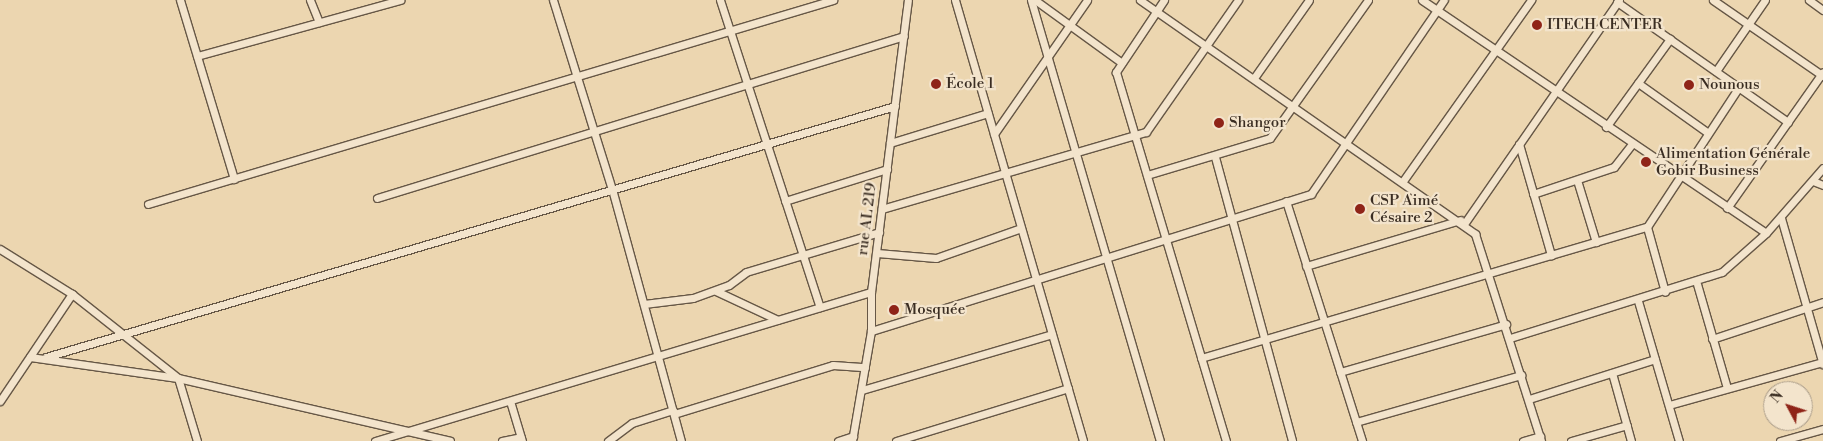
<!DOCTYPE html>
<meta charset="utf-8">
<style>
body{margin:0}
#map{position:relative;width:1823px;height:441px;overflow:hidden;background:#ecd6b0;font-family:"Libre Bodoni",serif}
div>[style]{position:absolute}
.roads{filter:drop-shadow(1px 0 #665746) drop-shadow(-1px 0 #665746) drop-shadow(0 1px #665746) drop-shadow(0 -1px #665746)}
.street>*{height:7px;margin:-3.5px;padding:0 3.5px;transform-origin:3.5px;border-radius:3.5px;background:#f3e4cc}
.dots>*{width:14px;height:14px;translate:-50% -50%;box-sizing:border-box;border:2px solid #f3e4cc;border-radius:50%}
span{translate:-50% -50%;white-space:nowrap;text-align:center;line-height:1.15;-webkit-text-stroke:4.5px #f3e4cc;paint-order:stroke}
.poi-label{font-size:15px;color:#3a2d22}
.left{translate:0 -50%;text-align:left}
.street-label{font-size:15px;color:#3a2d22}
.north{position:absolute;left:1763px;top:381px;width:50px;height:50px;box-sizing:border-box;background:#f3e4cc;border:1px solid #a99b88;border-radius:50%;rotate:310deg;font-size:14px;font-weight:700;line-height:20px;text-align:center;color:#3a2d22}
.north::after{content:'';display:block;margin:auto;width:18px;height:22px;background:#8f2418;clip-path:polygon(50% 0,100% 100%,50% 72%,0 100%)}
</style>
<div id="map">
<div class="roads">
<div class="street">
<div style="left:180px;top:0;width:187px;rotate:73.2deg"></div>
<div style="left:310px;top:0;width:24px;rotate:68deg"></div>
<div style="left:553px;top:0;width:198px;rotate:72.7deg"></div>
<div style="left:612px;top:189px;width:261px;rotate:74.7deg"></div>
<div style="left:720px;top:0;width:323px;rotate:72deg"></div>
<div style="left:955px;top:0;width:459px;rotate:73.8deg"></div>
<div style="left:1031px;top:0;width:459px;rotate:73.7deg"></div>
<div style="left:1035px;top:0;width:107px;rotate:35.9deg"></div>
<div style="left:1140px;top:0;width:409px;rotate:34.9deg"></div>
<div style="left:1475px;top:234px;width:217px;rotate:72.3deg"></div>
<div style="left:1164px;top:0;width:87px;rotate:123.7deg"></div>
<div style="left:1116px;top:72px;width:385px;rotate:73.4deg"></div>
<div style="left:1422px;top:0;width:415px;rotate:34.1deg"></div>
<div style="left:1713px;top:0;width:134px;rotate:34.6deg"></div>
<div style="left:1809px;top:0;width:17px;rotate:36deg"></div>
<div style="left:1617px;top:2px;width:209px;rotate:35.1deg"></div>
<div style="left:197px;top:56px;width:211px;rotate:-15.4deg"></div>
<div style="left:1716px;top:71px;width:86px;rotate:-55.4deg"></div>
<div style="left:1254px;top:78px;width:95px;rotate:-54.8deg"></div>
<div style="left:1638px;top:83px;width:86px;rotate:35.5deg"></div>
<div style="left:1606px;top:127px;width:109px;rotate:-54deg"></div>
<div style="left:994px;top:134px;width:163px;rotate:-55.2deg"></div>
<div style="left:890px;top:143px;width:102px;rotate:-17deg"></div>
<div style="left:1519px;top:144px;width:116px;rotate:73.9deg"></div>
<div style="left:1215px;top:157px;width:294px;rotate:74.8deg"></div>
<div style="left:1147px;top:175px;width:128px;rotate:-16.7deg"></div>
<div style="left:1270px;top:138px;width:169px;rotate:-54.6deg"></div>
<div style="left:1577px;top:180px;width:65px;rotate:73deg"></div>
<div style="left:1403px;top:181px;width:222px;rotate:-54.7deg"></div>
<div style="left:1813px;top:181px;width:11px;rotate:22deg"></div>
<div style="left:1533px;top:194px;width:85px;rotate:-18.4deg"></div>
<div style="left:1614px;top:167px;width:29px;rotate:-52deg"></div>
<div style="left:377px;top:198px;width:551px;rotate:-17.09deg"></div>
<div style="left:785px;top:201px;width:107px;rotate:-17.4deg"></div>
<div style="left:1286px;top:201px;width:252px;rotate:72.4deg"></div>
<div style="left:148px;top:204px;width:715px;rotate:-16.58deg"></div>
<div style="left:1727px;top:208px;width:166px;rotate:-54.8deg"></div>
<div style="left:882px;top:209px;width:275px;rotate:-16.3deg"></div>
<div style="left:1146px;top:132px;width:161px;rotate:-55.1deg"></div>
<div style="left:1781px;top:218px;width:152px;rotate:74deg"></div>
<div style="left:1464px;top:224px;width:272px;rotate:-55.3deg"></div>
<div style="left:1647px;top:227px;width:67px;rotate:74.5deg"></div>
<div style="left:0;top:249px;width:85px;rotate:32deg"></div>
<div style="left:72px;top:294px;width:135px;rotate:38.4deg"></div>
<div style="left:178px;top:378px;width:66px;rotate:73.2deg"></div>
<div style="left:877px;top:253px;width:59px;rotate:4.8deg"></div>
<div style="left:936px;top:258px;width:90px;rotate:-19.4deg"></div>
<div style="left:1306px;top:266px;width:161px;rotate:-16.6deg"></div>
<div style="left:1697px;top:284px;width:108px;rotate:73.9deg"></div>
<div style="left:716px;top:291px;width:68px;rotate:25.1deg"></div>
<div style="left:1638px;top:301px;width:146px;rotate:73.7deg"></div>
<div style="left:644px;top:304px;width:49px;rotate:-7deg"></div>
<div style="left:693px;top:298px;width:38px;rotate:-20deg"></div>
<div style="left:729px;top:285px;width:21px;rotate:-37deg"></div>
<div style="left:746px;top:272px;width:139px;rotate:-16.7deg"></div>
<div style="left:871px;top:331px;width:461px;rotate:-17.3deg"></div>
<div style="left:1311px;top:194px;width:235px;rotate:-55.6deg"></div>
<div style="left:1510px;top:338px;width:222px;rotate:-17.3deg"></div>
<div style="left:1722px;top:272px;width:59px;rotate:-41.6deg"></div>
<div style="left:1766px;top:233px;width:86px;rotate:-48.8deg"></div>
<div style="left:1712px;top:339px;width:117px;rotate:-18.4deg"></div>
<div style="left:30px;top:357px;width:149px;rotate:8.1deg"></div>
<div style="left:178px;top:378px;width:279px;rotate:13deg"></div>
<div style="left:46px;top:357px;width:885px;rotate:-16.47deg"></div>
<div style="left:1201px;top:358px;width:465px;rotate:-16.4deg"></div>
<div style="left:1647px;top:227px;width:168px;rotate:-56.7deg"></div>
<div style="left:1340px;top:372px;width:173px;rotate:-16.1deg"></div>
<div style="left:1612px;top:373px;width:71px;rotate:74.4deg"></div>
<div style="left:862px;top:390px;width:198px;rotate:-16.4deg"></div>
<div style="left:1529px;top:399px;width:132px;rotate:-17.6deg"></div>
<div style="left:0;top:401px;width:129px;rotate:-56.1deg"></div>
<div style="left:510px;top:401px;width:42px;rotate:73.3deg"></div>
<div style="left:1669px;top:405px;width:160px;rotate:-15.6deg"></div>
<div style="left:674px;top:414px;width:166px;rotate:-17.1deg"></div>
<div style="left:833px;top:365px;width:32px;rotate:4deg"></div>
<div style="left:1356px;top:422px;width:172px;rotate:-15.9deg"></div>
<div style="left:375px;top:441px;width:518px;rotate:-16.72deg"></div>
<div style="left:502px;top:441px;width:19px;rotate:-12deg"></div>
<div style="left:608px;top:441px;width:30px;rotate:-37deg"></div>
<div style="left:632px;top:423px;width:43px;rotate:-17.6deg"></div>
<div style="left:838px;top:441px;width:16px;rotate:-18deg"></div>
<div style="left:852px;top:441px;width:112px;rotate:-80.2deg"></div>
<div style="left:871px;top:331px;width:39px;rotate:-90deg"></div>
<div style="left:871px;top:292px;width:294px;rotate:-82.8deg"></div>
<div style="left:896px;top:441px;width:180px;rotate:-17.1deg"></div>
<div style="left:1523px;top:441px;width:18px;rotate:-16deg"></div>
<div style="left:1571px;top:441px;width:58px;rotate:-15.9deg"></div>
<div style="left:1780px;top:441px;width:45px;rotate:-15.6deg"></div>
</div>
</div>
<div class="dots">
<div style="left:1537px;top:25px;background:#8f2418"></div>
<div style="left:936px;top:84px;background:#8f2418"></div>
<div style="left:1689px;top:85px;background:#8f2418"></div>
<div style="left:1219px;top:123px;background:#8f2418"></div>
<div style="left:1646px;top:162px;background:#8f2418"></div>
<div style="left:1360px;top:209px;background:#8f2418"></div>
<div style="left:894px;top:310px;background:#8f2418"></div>
</div>
<div class="poi-label">
<span class="left" style="left:1547px;top:25px">ITECH CENTER</span>
<span class="left" style="left:946px;top:84px">École 1</span>
<span class="left" style="left:1699px;top:85px">Nounous</span>
<span class="left" style="left:1229px;top:123px">Shangor</span>
<span class="left" style="left:1656px;top:162px">Alimentation Générale<br>Gobir Business</span>
<span class="left" style="left:1370px;top:209px">CSP Aimé<br>Césaire 2</span>
<span class="left" style="left:904px;top:310px">Mosquée</span>
</div>
<div class="street-label">
<span style="left:867px;top:219px;rotate:-83deg">rue AL 219</span>
</div>
<div class="north">N</div>
</div>
